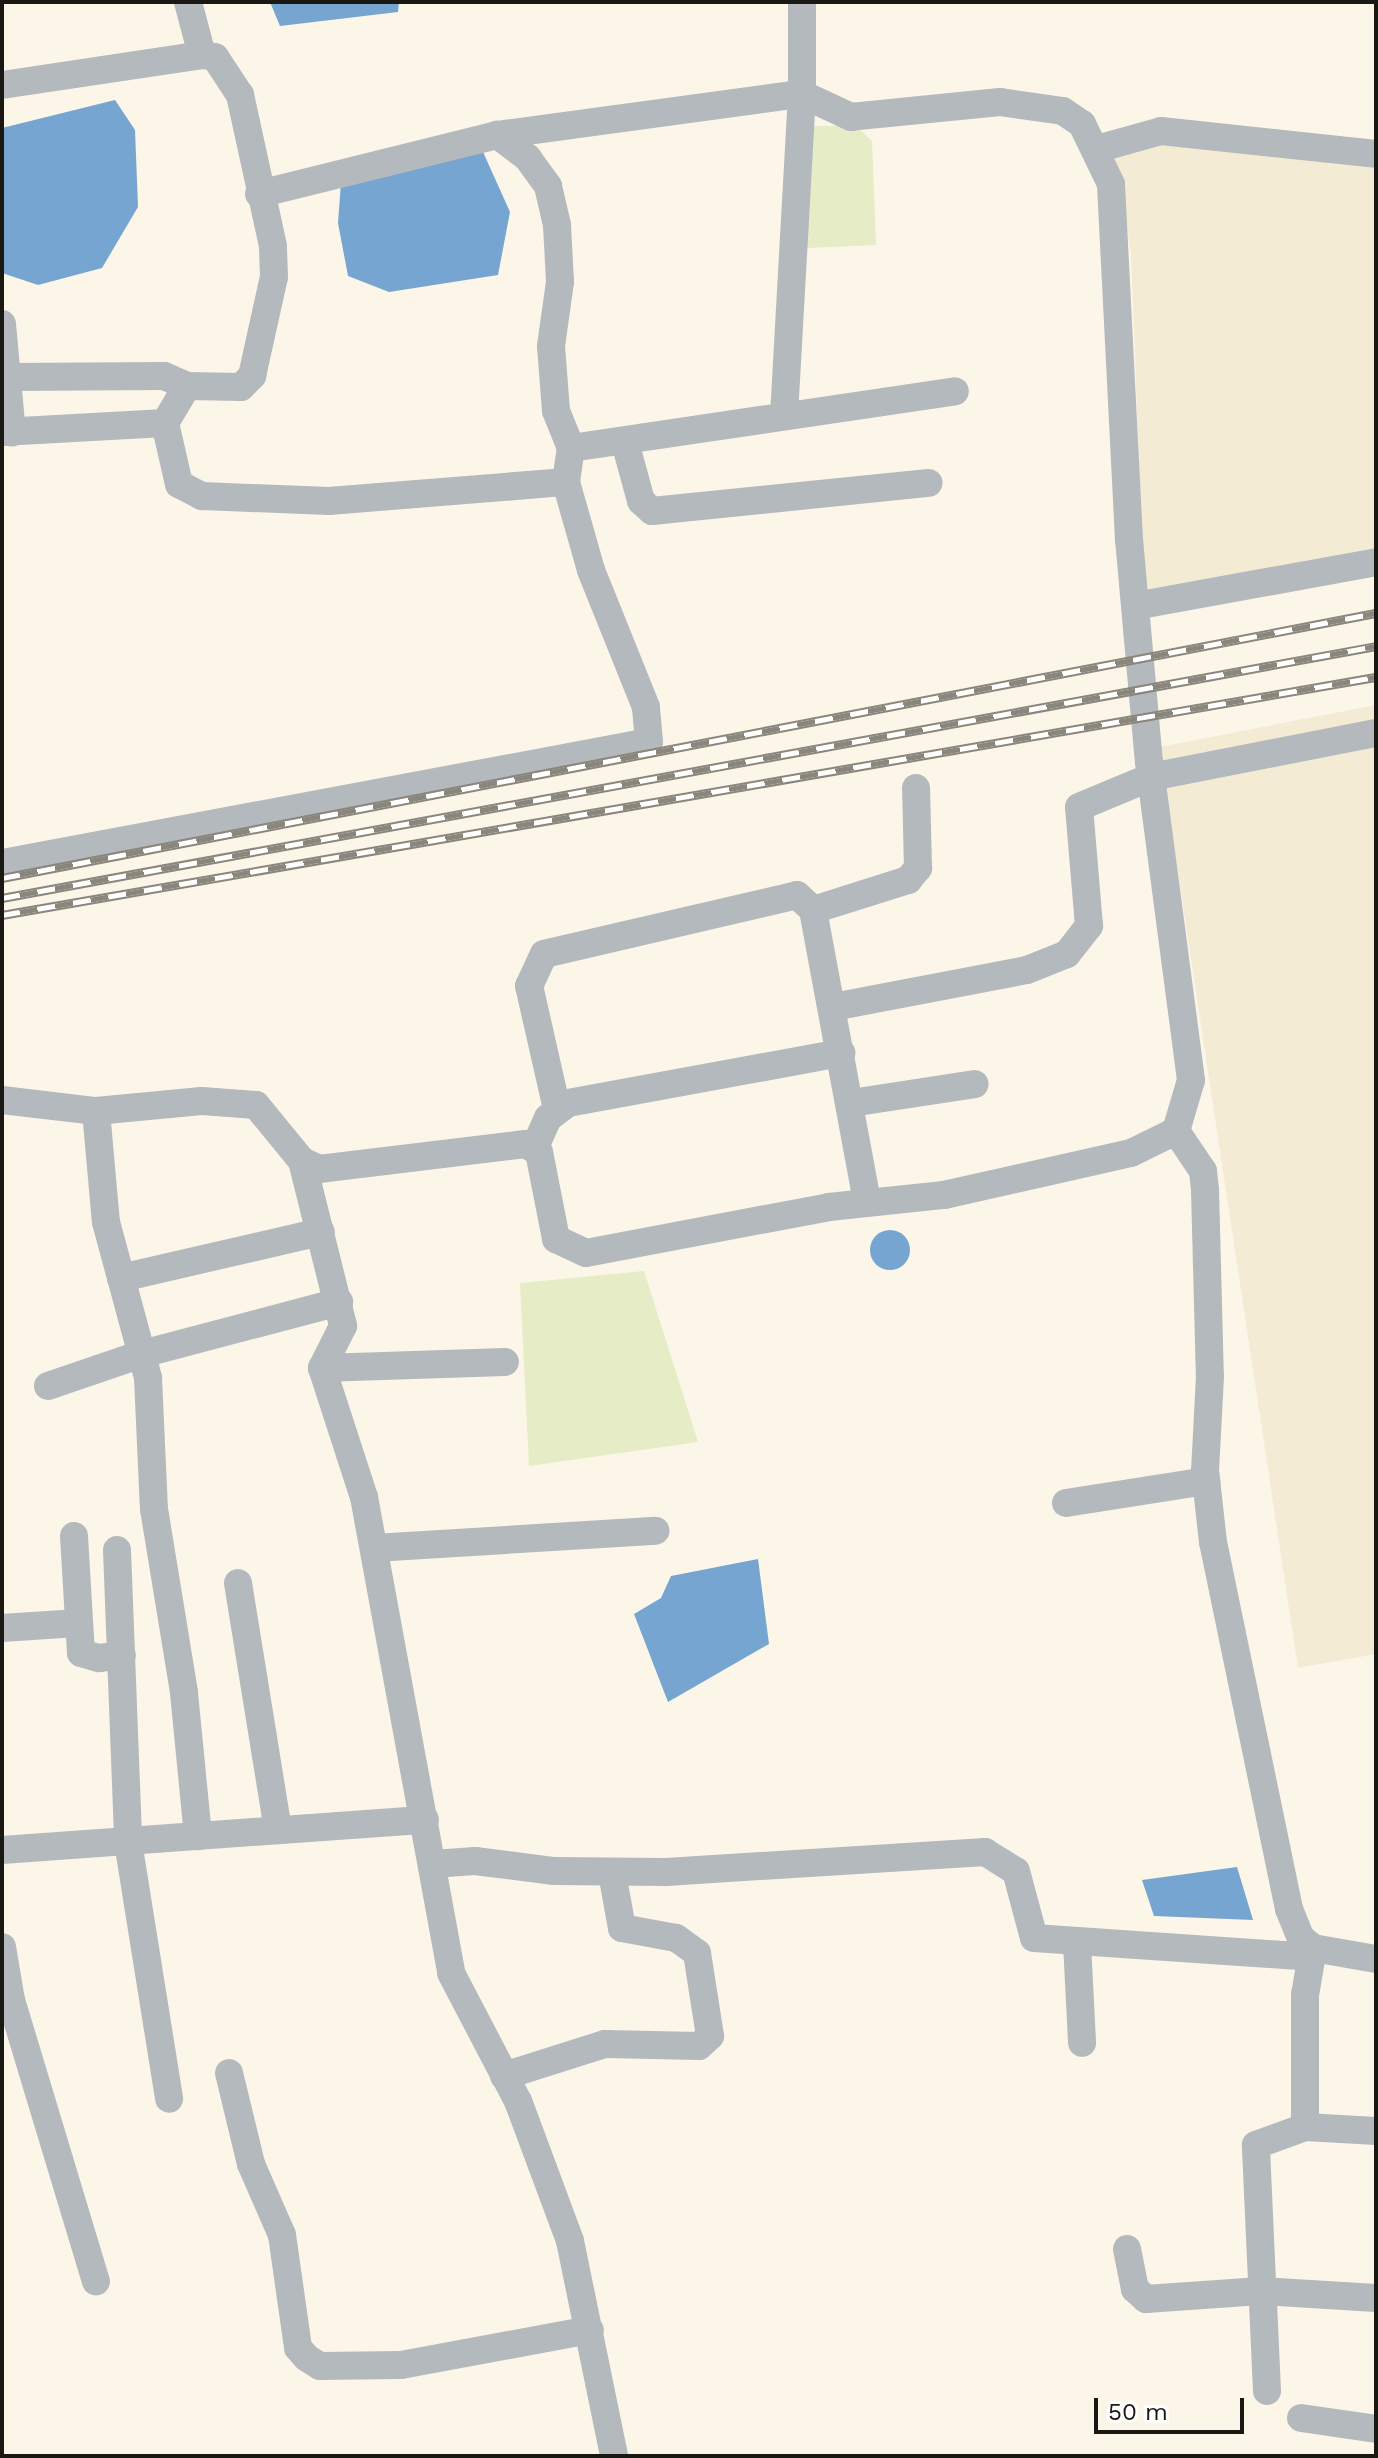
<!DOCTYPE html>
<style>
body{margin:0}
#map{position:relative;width:1378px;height:2458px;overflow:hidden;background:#fcf6e8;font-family:"Work Sans",sans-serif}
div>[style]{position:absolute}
.built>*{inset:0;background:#f4ebd5}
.green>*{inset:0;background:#e5ecc6}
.water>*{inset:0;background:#77a5d2}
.round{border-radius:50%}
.minor>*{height:28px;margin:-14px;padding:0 14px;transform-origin:14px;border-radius:14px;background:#b4b9be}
.rail>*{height:9px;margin-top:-4.5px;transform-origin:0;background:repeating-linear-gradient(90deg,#fff 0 18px,#8a867c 0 36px);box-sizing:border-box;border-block:2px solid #8a867c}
span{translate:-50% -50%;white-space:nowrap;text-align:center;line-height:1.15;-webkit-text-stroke:6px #fff;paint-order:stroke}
.frame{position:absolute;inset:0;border:4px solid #1a1813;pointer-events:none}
.scale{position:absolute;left:1094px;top:2398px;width:150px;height:36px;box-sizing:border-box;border:4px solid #1a1813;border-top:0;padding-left:10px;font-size:24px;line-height:28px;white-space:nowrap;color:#1a1813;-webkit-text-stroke:6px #fff;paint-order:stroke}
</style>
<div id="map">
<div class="built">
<div style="clip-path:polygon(1169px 143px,1376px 164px,1376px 548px,1144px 591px,1131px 253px,1115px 159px)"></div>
<div style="clip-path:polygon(1376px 705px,1376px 1654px,1298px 1668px,1159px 747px)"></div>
</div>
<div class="green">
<div style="clip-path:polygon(814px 126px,856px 126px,872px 141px,876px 245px,807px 248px,795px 133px)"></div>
<div style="clip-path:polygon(644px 1271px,698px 1442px,529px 1466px,520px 1283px)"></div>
</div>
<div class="water">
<div style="clip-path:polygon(270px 2px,399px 2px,398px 12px,280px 26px)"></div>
<div style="clip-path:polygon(115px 100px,135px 130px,138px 207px,102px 268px,38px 285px,2px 273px,2px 128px)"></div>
<div style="clip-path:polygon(479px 143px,510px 212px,498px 275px,389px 292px,348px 276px,338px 223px,342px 169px)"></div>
<div class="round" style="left:870px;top:1230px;width:40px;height:40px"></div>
<div style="clip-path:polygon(758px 1559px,769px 1644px,668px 1702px,634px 1614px,661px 1598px,671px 1576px)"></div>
<div style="clip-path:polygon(1237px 1867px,1253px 1920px,1154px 1916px,1142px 1880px)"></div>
</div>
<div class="minor">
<div style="left:2px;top:85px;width:202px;rotate:-8.5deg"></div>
<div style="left:202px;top:55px;width:55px;rotate:-104.8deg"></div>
<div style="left:1097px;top:149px;width:66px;rotate:-15.7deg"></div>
<div style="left:1161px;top:131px;width:216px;rotate:6.1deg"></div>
<div style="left:259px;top:194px;width:245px;rotate:-13.9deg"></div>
<div style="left:497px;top:135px;width:308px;rotate:-7.7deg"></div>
<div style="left:802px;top:94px;width:319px;rotate:93.2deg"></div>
<div style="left:2px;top:324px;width:109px;rotate:84.8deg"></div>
<div style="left:7px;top:377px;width:157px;rotate:-0.4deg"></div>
<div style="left:164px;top:376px;width:25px;rotate:23deg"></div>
<div style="left:165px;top:423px;width:63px;rotate:77.1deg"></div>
<div style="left:179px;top:484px;width:26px;rotate:28deg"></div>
<div style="left:202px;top:496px;width:127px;rotate:2.3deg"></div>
<div style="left:329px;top:501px;width:238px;rotate:-4.6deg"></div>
<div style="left:2px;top:432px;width:163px;rotate:-3.2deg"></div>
<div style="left:165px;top:423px;width:43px;rotate:-59.3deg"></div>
<div style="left:187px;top:386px;width:54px;rotate:1.1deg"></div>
<div style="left:241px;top:387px;width:16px;rotate:-45deg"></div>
<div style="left:252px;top:376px;width:101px;rotate:-77.5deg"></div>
<div style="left:274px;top:277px;width:31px;rotate:-92deg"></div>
<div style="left:273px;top:246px;width:155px;rotate:-102.3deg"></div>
<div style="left:240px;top:95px;width:45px;rotate:-123.3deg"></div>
<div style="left:215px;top:57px;width:13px;rotate:-171deg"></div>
<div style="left:625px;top:442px;width:61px;rotate:74.8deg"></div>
<div style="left:641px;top:501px;width:15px;rotate:42deg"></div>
<div style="left:652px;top:511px;width:278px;rotate:-5.8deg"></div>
<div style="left:571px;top:448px;width:388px;rotate:-8.4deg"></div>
<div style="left:1135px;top:606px;width:245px;rotate:-10.3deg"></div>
<div style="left:2px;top:863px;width:658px;rotate:-10.59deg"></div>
<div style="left:649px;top:742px;width:35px;rotate:-95deg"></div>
<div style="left:646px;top:707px;width:148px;rotate:-111.9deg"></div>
<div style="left:591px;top:570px;width:91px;rotate:-105.9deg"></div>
<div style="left:566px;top:482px;width:34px;rotate:-82deg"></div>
<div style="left:571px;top:448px;width:40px;rotate:-112deg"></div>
<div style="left:556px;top:411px;width:65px;rotate:-94.4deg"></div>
<div style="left:551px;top:346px;width:65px;rotate:-82deg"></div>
<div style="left:560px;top:282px;width:57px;rotate:-93deg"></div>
<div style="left:557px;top:225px;width:40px;rotate:-103deg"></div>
<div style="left:548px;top:186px;width:34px;rotate:-126deg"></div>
<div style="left:528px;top:158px;width:39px;rotate:-143deg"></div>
<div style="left:813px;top:910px;width:100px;rotate:-17.5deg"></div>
<div style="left:908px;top:880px;width:16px;rotate:-50deg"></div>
<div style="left:918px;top:868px;width:80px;rotate:-91.4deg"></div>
<div style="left:833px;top:1007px;width:197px;rotate:-10.8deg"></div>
<div style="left:1027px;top:970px;width:43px;rotate:-21.8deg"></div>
<div style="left:1067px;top:954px;width:36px;rotate:-52deg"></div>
<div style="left:1089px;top:926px;width:119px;rotate:-94.8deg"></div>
<div style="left:1079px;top:807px;width:78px;rotate:-22.6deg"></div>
<div style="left:1151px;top:777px;width:229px;rotate:-11.1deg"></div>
<div style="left:2px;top:1100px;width:95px;rotate:6.7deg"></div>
<div style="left:96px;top:1111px;width:106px;rotate:-5.4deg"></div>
<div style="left:202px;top:1101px;width:54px;rotate:4.2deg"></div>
<div style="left:256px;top:1105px;width:72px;rotate:50.6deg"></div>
<div style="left:302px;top:1161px;width:19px;rotate:25deg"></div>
<div style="left:319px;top:1169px;width:208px;rotate:-6.9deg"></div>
<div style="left:525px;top:1144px;width:16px;rotate:30deg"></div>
<div style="left:539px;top:1152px;width:89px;rotate:78.9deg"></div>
<div style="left:556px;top:1239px;width:33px;rotate:25deg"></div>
<div style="left:586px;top:1253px;width:247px;rotate:-10.7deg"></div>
<div style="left:829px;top:1207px;width:116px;rotate:-6deg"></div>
<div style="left:944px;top:1195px;width:192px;rotate:-12.7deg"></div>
<div style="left:1131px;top:1153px;width:50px;rotate:-26.1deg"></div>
<div style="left:1176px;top:1131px;width:53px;rotate:-73.6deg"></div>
<div style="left:1191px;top:1080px;width:320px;rotate:-97.5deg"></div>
<div style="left:1149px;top:763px;width:224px;rotate:-95.1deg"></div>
<div style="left:1129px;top:540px;width:356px;rotate:-92.9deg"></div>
<div style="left:1111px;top:184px;width:67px;rotate:-115.8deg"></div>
<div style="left:1082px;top:124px;width:23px;rotate:-146deg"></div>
<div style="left:1063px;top:111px;width:64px;rotate:-171.9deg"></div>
<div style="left:1000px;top:102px;width:150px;rotate:174.3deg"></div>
<div style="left:851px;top:117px;width:54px;rotate:-154.9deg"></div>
<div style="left:802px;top:94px;width:92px;rotate:-90deg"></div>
<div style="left:851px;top:1103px;width:125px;rotate:-8.7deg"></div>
<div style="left:557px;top:1109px;width:126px;rotate:-102.8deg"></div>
<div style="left:529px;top:986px;width:35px;rotate:-65deg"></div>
<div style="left:544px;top:954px;width:260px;rotate:-13.1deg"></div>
<div style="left:797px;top:895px;width:22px;rotate:43deg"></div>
<div style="left:813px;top:910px;width:297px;rotate:79.5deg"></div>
<div style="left:96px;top:1111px;width:111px;rotate:84.9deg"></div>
<div style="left:106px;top:1222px;width:162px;rotate:74.9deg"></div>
<div style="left:148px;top:1378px;width:131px;rotate:87.4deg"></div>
<div style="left:154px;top:1509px;width:186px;rotate:80.7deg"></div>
<div style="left:184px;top:1693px;width:144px;rotate:84.4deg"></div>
<div style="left:1176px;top:1131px;width:48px;rotate:56deg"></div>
<div style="left:1203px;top:1171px;width:19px;rotate:84deg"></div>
<div style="left:1205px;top:1190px;width:186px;rotate:88.5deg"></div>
<div style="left:1210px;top:1376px;width:94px;rotate:93deg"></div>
<div style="left:1205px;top:1470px;width:72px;rotate:83.7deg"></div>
<div style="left:1213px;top:1542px;width:375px;rotate:78.3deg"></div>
<div style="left:1289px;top:1909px;width:31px;rotate:68deg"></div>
<div style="left:1301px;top:1938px;width:16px;rotate:40deg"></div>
<div style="left:1313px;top:1948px;width:64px;rotate:9.9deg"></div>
<div style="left:535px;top:1147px;width:32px;rotate:-66deg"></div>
<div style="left:548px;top:1118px;width:25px;rotate:-37deg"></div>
<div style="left:568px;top:1103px;width:278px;rotate:-10.4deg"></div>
<div style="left:302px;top:1161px;width:170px;rotate:76deg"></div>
<div style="left:343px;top:1326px;width:47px;rotate:116.6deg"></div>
<div style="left:322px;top:1368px;width:136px;rotate:72deg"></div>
<div style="left:364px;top:1497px;width:484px;rotate:79.6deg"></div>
<div style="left:451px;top:1973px;width:144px;rotate:62.4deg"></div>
<div style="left:518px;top:2101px;width:149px;rotate:69.6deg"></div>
<div style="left:570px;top:2241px;width:219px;rotate:78.4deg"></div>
<div style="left:121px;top:1278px;width:205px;rotate:-13deg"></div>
<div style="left:322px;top:1368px;width:183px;rotate:-1.9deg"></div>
<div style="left:48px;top:1386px;width:99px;rotate:-18.8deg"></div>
<div style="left:142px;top:1354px;width:204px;rotate:-14.8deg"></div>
<div style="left:1066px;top:1503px;width:142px;rotate:-8.9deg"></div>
<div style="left:74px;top:1536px;width:117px;rotate:86.6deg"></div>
<div style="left:81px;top:1653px;width:19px;rotate:16deg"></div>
<div style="left:99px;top:1658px;width:23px;rotate:-7deg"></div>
<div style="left:374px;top:1548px;width:282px;rotate:-3.5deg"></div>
<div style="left:117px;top:1550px;width:292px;rotate:87.8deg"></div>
<div style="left:128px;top:1842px;width:260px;rotate:80.9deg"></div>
<div style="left:238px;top:1583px;width:250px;rotate:80.8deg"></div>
<div style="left:2px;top:1628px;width:76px;rotate:-3.8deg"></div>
<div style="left:2px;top:1850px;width:424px;rotate:-4.1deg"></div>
<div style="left:433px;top:1864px;width:42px;rotate:-4.1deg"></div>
<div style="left:475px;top:1861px;width:80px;rotate:7.2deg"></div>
<div style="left:554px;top:1871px;width:112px;rotate:0.5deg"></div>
<div style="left:666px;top:1872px;width:320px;rotate:-3.6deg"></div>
<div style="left:985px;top:1852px;width:36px;rotate:32deg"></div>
<div style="left:1016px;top:1871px;width:69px;rotate:75deg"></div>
<div style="left:1034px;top:1938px;width:279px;rotate:3.9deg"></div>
<div style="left:1077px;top:1943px;width:100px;rotate:87.1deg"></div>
<div style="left:2px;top:1947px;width:54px;rotate:80.4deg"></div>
<div style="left:11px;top:2000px;width:294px;rotate:73.2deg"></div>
<div style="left:229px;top:2073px;width:94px;rotate:76.4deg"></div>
<div style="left:251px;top:2164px;width:77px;rotate:66.4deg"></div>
<div style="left:282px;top:2235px;width:114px;rotate:81.9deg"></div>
<div style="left:298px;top:2348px;width:13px;rotate:48deg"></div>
<div style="left:307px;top:2358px;width:15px;rotate:32deg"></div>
<div style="left:320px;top:2366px;width:81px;rotate:-0.7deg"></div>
<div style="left:401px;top:2365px;width:192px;rotate:-10.5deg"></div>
<div style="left:504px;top:2076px;width:106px;rotate:-17.6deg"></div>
<div style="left:605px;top:2044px;width:94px;rotate:1.2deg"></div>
<div style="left:699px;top:2046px;width:15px;rotate:-42deg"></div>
<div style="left:710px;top:2036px;width:84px;rotate:-98.9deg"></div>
<div style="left:697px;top:1953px;width:26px;rotate:-144deg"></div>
<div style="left:676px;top:1938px;width:55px;rotate:-169.5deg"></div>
<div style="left:622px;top:1928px;width:56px;rotate:-100.3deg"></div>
<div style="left:1305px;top:2127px;width:132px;rotate:-90deg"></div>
<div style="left:1305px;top:1995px;width:48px;rotate:-80.3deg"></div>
<div style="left:1127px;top:2249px;width:41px;rotate:78.7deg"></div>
<div style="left:1135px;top:2289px;width:15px;rotate:42deg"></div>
<div style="left:1146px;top:2299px;width:115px;rotate:-4deg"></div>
<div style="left:1261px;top:2291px;width:115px;rotate:3.5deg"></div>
<div style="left:1267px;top:2391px;width:246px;rotate:-92.6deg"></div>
<div style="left:1256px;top:2145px;width:52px;rotate:-20.2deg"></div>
<div style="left:1305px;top:2127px;width:71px;rotate:3.2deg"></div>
<div style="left:1301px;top:2418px;width:76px;rotate:8.3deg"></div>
</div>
<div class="rail">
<div style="left:2px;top:878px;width:1399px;rotate:-10.92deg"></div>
<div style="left:2px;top:898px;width:1397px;rotate:-10.39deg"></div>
<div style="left:2px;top:915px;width:1394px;rotate:-9.83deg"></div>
</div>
<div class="frame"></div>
<div class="scale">50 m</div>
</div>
